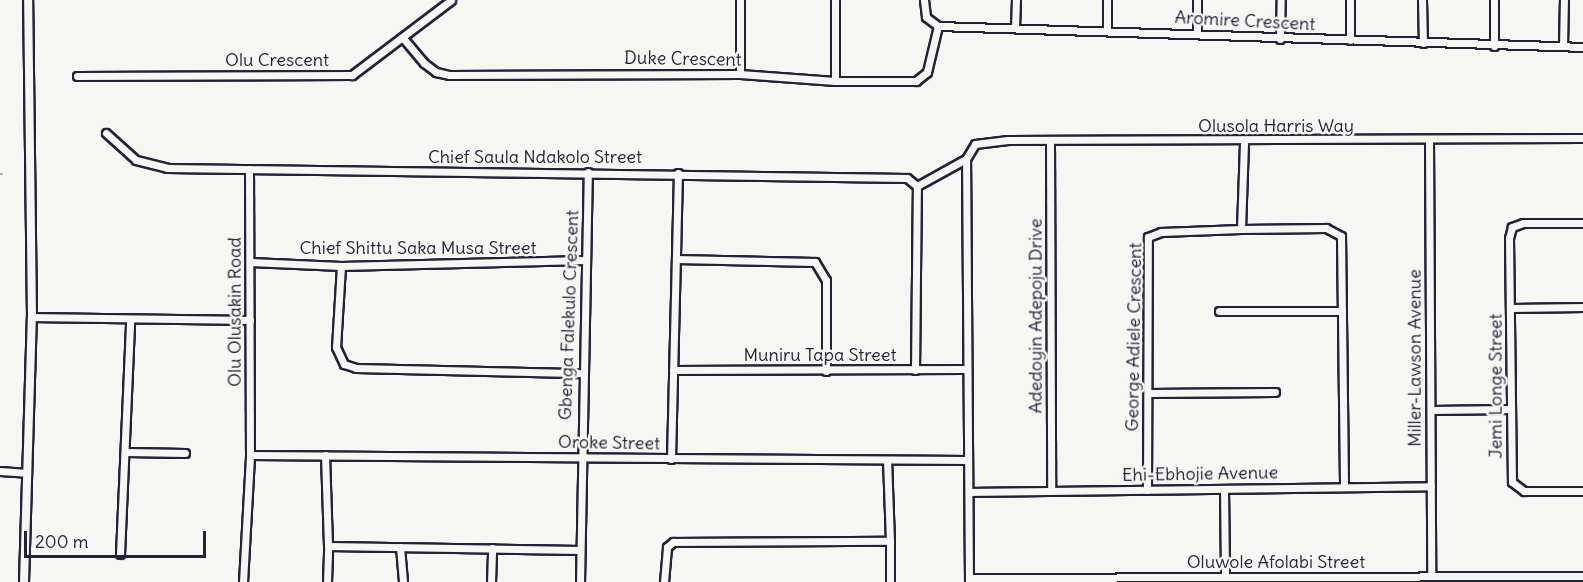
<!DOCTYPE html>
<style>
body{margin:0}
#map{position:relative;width:1583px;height:582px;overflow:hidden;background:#f6f6f2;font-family:Delius,sans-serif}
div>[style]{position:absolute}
.stream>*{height:1.5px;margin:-0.75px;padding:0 0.75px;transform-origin:0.75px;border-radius:0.75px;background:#adadb3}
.roads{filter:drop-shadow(2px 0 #22223b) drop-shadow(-2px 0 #22223b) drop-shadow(0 2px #22223b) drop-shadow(0 -2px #22223b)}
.minor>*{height:7px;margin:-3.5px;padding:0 3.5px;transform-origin:3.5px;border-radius:3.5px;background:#f6f6f2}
.major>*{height:8px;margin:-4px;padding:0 4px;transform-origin:4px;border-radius:4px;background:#f6f6f2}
span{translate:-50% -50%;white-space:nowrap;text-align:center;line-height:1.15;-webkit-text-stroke:5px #f6f6f2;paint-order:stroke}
.street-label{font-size:18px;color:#22223b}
.scale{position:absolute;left:24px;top:531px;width:182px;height:27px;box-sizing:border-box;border:3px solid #22223b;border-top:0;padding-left:8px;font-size:18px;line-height:21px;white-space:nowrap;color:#22223b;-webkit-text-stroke:4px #f6f6f2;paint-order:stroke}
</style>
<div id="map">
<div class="stream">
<div style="left:0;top:174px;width:2px"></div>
</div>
<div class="roads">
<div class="minor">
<div style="left:924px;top:0;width:17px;rotate:83deg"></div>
<div style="left:926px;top:17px;width:15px;rotate:37deg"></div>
<div style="left:938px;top:26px;width:645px;rotate:1.86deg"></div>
<div style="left:1422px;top:0;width:43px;rotate:88.7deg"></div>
<div style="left:1015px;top:28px;width:28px;rotate:-88deg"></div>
<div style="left:1107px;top:30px;width:30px;rotate:-90deg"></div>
<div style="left:1197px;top:33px;width:33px;rotate:-90deg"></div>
<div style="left:403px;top:38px;width:33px;rotate:50deg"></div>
<div style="left:424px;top:63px;width:15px;rotate:37deg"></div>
<div style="left:436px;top:72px;width:13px;rotate:13deg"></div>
<div style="left:449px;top:75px;width:291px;rotate:-0.2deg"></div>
<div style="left:740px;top:74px;width:95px;rotate:4.2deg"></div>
<div style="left:835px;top:81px;width:81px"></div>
<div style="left:916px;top:81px;width:14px;rotate:-39deg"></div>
<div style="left:927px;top:72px;width:47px;rotate:-76.6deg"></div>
<div style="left:1280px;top:39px;width:39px;rotate:-89deg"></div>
<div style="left:1350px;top:40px;width:40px;rotate:-90deg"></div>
<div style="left:1494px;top:46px;width:46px;rotate:-90deg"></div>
<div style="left:1563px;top:46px;width:46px;rotate:-88.8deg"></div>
<div style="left:740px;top:74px;width:74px;rotate:-90deg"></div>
<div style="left:77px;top:76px;width:275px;rotate:-0.2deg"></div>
<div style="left:352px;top:75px;width:124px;rotate:-37.1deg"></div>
<div style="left:835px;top:81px;width:81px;rotate:-90deg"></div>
<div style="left:106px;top:133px;width:40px;rotate:42deg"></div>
<div style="left:136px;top:160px;width:32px;rotate:14deg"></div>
<div style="left:167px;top:168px;width:740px;rotate:0.77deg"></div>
<div style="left:907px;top:178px;width:13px;rotate:39deg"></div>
<div style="left:917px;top:186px;width:56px;rotate:-28.9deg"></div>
<div style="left:1429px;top:140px;width:436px;rotate:89.7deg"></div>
<div style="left:1050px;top:141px;width:350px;rotate:89.8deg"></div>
<div style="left:1583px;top:223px;width:60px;rotate:180deg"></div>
<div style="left:1523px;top:223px;width:12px;rotate:160deg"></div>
<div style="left:1512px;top:227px;width:11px;rotate:105deg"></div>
<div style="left:1509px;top:238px;width:244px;rotate:89.3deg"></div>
<div style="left:1512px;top:482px;width:15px;rotate:37deg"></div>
<div style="left:1524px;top:491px;width:59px"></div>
<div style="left:1241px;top:229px;width:88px;rotate:-88deg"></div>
<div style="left:676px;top:259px;width:139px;rotate:1.2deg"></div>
<div style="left:815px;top:262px;width:21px;rotate:59deg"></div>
<div style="left:826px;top:280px;width:91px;rotate:90deg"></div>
<div style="left:250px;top:262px;width:91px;rotate:2.5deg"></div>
<div style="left:341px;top:266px;width:244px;rotate:-1.4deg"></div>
<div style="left:341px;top:266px;width:81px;rotate:93.5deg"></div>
<div style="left:336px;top:347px;width:19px;rotate:65deg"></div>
<div style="left:344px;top:364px;width:13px;rotate:18deg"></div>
<div style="left:356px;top:368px;width:227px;rotate:1.3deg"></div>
<div style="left:1512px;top:308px;width:71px;rotate:-0.8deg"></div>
<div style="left:1219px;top:311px;width:123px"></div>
<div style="left:32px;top:317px;width:218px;rotate:0.8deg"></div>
<div style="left:673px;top:370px;width:293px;rotate:-0.2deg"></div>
<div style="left:915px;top:370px;width:184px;rotate:-89.4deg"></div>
<div style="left:1148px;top:393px;width:127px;rotate:-0.5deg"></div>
<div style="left:1431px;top:410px;width:79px;rotate:-0.7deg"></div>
<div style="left:126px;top:452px;width:59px;rotate:1deg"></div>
<div style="left:250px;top:455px;width:718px;rotate:0.4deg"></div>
<div style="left:325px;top:455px;width:91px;rotate:88.1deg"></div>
<div style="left:328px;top:546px;width:252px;rotate:0.9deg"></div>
<div style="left:671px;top:459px;width:286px;rotate:-88.6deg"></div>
<div style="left:0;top:471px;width:27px;rotate:4deg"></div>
<div style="left:1224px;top:489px;width:88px;rotate:89.3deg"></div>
<div style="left:1147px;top:490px;width:253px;rotate:-89.8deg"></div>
<div style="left:1148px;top:237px;width:14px;rotate:-21deg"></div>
<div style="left:1161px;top:232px;width:80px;rotate:-2.1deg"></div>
<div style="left:1241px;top:229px;width:85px;rotate:-0.7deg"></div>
<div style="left:1326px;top:228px;width:17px;rotate:28deg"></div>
<div style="left:1341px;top:236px;width:251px;rotate:89.3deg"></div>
<div style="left:970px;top:492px;width:461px;rotate:-0.7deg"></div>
<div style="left:400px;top:547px;width:35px;rotate:85deg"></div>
<div style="left:120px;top:554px;width:233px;rotate:-87.5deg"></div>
<div style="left:969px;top:578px;width:614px;rotate:-0.19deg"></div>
<div style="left:243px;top:582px;width:127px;rotate:-86.8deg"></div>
<div style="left:250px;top:455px;width:286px;rotate:-90.2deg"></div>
<div style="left:327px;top:582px;width:36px;rotate:-88deg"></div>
<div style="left:491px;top:582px;width:34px;rotate:-88deg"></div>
<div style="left:580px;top:582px;width:410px;rotate:-88.9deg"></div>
<div style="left:664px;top:582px;width:35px;rotate:-85deg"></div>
<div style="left:667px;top:547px;width:8px;rotate:-40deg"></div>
<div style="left:673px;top:542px;width:217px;rotate:-0.3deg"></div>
<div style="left:890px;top:541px;width:80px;rotate:-92.1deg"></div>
<div style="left:890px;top:582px;width:41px;rotate:-90deg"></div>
<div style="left:969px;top:582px;width:423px;rotate:-90.4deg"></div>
<div style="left:966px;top:159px;width:17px;rotate:-59deg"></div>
<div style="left:975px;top:144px;width:33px;rotate:-7deg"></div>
<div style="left:1008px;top:140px;width:575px;rotate:-0.2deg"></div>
</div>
<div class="major">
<div style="left:24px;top:582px;width:265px;rotate:-88.3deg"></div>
<div style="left:32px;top:317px;width:317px;rotate:-90.7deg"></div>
</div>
</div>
<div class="street-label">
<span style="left:1245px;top:21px;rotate:3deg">Aromire Crescent</span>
<span style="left:683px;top:59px;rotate:1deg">Duke Crescent</span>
<span style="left:277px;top:60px">Olu Crescent</span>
<span style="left:1276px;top:126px">Olusola Harris Way</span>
<span style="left:535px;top:157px">Chief Saula Ndakolo Street</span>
<span style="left:418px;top:248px">Chief Shittu Saka Musa Street</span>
<span style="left:235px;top:312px;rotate:-90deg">Olu Olusakin Road</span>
<span style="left:569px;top:315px;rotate:-88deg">Gbenga Falekulo Crescent</span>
<span style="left:1036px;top:316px;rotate:-90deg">Adedoyin Adepoju Drive</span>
<span style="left:1134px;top:337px;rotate:-89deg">George Adiele Crescent</span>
<span style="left:820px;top:355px">Muniru Tapa Street</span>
<span style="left:1415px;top:358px;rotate:-90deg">Miller-Lawson Avenue</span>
<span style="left:1496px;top:386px;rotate:-90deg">Jemi Longe Street</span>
<span style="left:609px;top:443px;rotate:1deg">Oroke Street</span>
<span style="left:1200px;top:474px;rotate:-1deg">Ehi-Ebhojie Avenue</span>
<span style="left:1276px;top:562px">Oluwole Afolabi Street</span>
</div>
<div class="scale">200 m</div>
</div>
